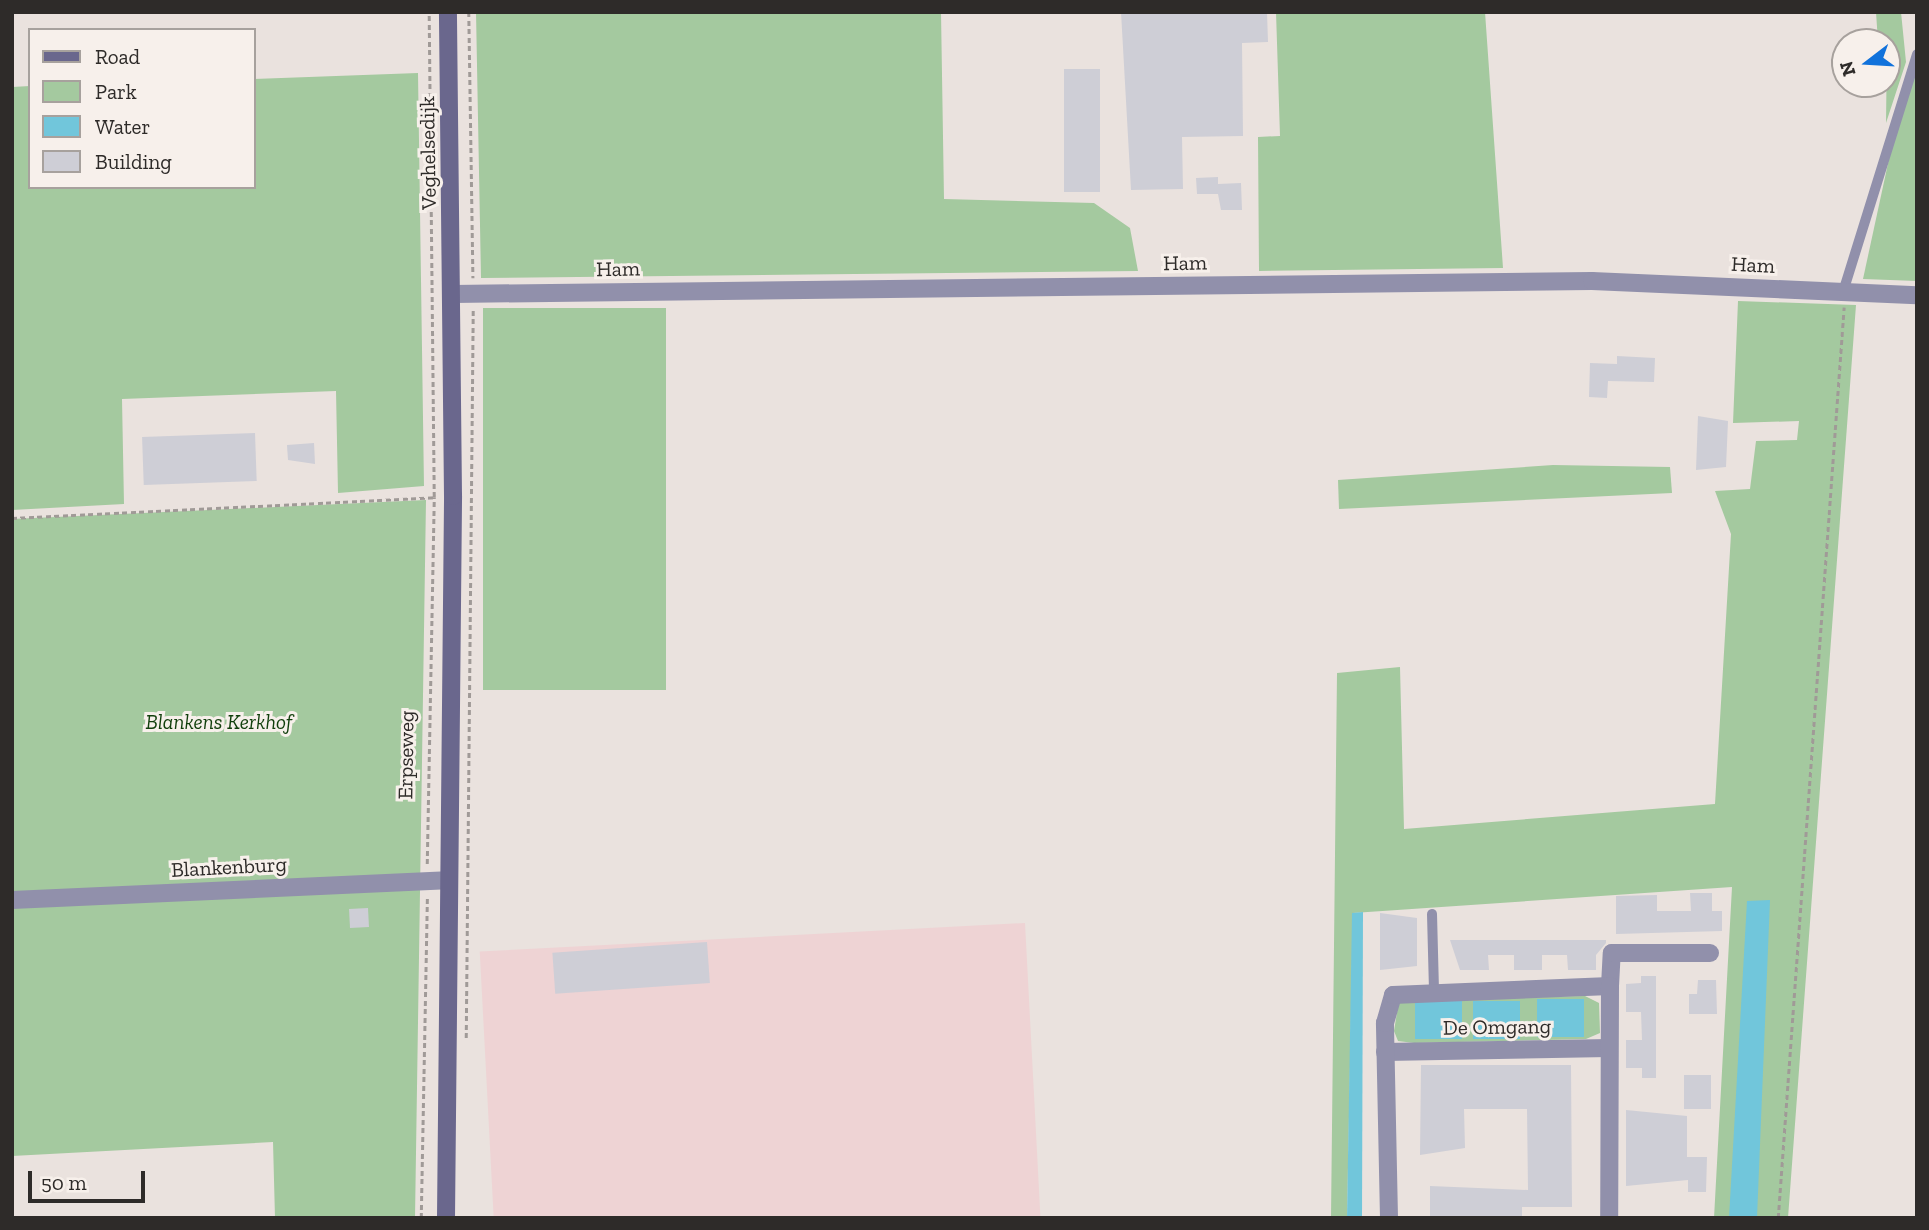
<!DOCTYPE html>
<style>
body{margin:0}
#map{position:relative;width:1929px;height:1230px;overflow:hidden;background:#eae2de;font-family:"Zilla Slab",serif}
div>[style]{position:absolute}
.industrial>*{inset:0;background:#eed3d4;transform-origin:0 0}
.green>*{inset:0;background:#a4c99f;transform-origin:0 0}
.water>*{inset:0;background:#71c6db;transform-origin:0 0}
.building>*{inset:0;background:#ceced6;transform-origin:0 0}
.path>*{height:2.5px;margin-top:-1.25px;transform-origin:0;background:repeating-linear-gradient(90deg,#a09a97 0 5px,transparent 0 8.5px)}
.service>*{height:10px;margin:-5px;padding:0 5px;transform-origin:5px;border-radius:5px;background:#9190ab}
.minor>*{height:18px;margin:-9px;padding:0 9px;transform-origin:9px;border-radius:9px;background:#9190ab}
.secondary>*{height:18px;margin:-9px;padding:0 9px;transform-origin:9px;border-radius:9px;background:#6a678d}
span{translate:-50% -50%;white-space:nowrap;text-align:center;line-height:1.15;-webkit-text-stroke:6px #f7f0eb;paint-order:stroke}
.street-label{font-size:21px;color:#2e2b29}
.park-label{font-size:21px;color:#113f0c;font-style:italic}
.frame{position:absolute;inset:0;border:14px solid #2e2b29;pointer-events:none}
.legend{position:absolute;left:28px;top:28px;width:228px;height:161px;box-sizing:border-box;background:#f7f0eb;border:2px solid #a7a19d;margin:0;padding:9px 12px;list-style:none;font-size:21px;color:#2e2b29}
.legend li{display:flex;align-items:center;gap:14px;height:35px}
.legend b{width:35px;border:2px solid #a7a19d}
.north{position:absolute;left:1831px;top:28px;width:70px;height:70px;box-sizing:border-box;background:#f7f0eb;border:2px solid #a7a19d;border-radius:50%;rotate:253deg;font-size:19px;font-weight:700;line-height:28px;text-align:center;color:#2e2b29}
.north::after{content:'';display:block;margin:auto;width:24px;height:32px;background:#1172db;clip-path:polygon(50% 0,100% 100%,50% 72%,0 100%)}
.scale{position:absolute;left:28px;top:1171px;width:117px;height:32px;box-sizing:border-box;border:4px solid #2e2b29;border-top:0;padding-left:9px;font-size:21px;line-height:24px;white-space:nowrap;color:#2e2b29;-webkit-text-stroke:5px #f7f0eb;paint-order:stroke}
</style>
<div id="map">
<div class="industrial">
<div style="left:1025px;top:923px;width:295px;height:546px;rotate:87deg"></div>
</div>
<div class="green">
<div style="clip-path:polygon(476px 12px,941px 12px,944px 199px,1094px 203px,1130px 228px,1138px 271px,481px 278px)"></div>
<div style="clip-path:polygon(1276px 12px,1485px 12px,1503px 268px,1259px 271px,1258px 137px,1280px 136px)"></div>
<div style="clip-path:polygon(1876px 12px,1901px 12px,1906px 62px,1886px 123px,1887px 42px,1878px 42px)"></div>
<div style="clip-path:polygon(1917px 63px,1917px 281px,1863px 279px,1892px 145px)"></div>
<div style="clip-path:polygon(418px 73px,424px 486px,338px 493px,336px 391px,122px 399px,124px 504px,12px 510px,12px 87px,30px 86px,30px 187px,254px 187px,254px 79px)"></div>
<div style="clip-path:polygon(1738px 301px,1856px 305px,1788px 1218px,1714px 1218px,1732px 887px,1353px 913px,1347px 1218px,1331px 1218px,1337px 673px,1400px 667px,1404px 829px,1715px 804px,1731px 534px,1715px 491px,1750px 489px,1756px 441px,1797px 440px,1799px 421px,1733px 423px)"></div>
<div style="left:666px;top:308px;width:382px;height:183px;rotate:90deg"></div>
<div style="clip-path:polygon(1553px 465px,1670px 467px,1672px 493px,1339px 509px,1338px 480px)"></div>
<div style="clip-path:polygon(426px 500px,415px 1218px,275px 1218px,273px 1142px,12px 1156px,12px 519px)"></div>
<div style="clip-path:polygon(1585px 996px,1599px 1003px,1600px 1033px,1586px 1039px,1414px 1043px,1398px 1041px,1394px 1031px,1399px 1000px)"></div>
</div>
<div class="water">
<div style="clip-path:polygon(1770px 900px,1757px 1218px,1729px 1218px,1747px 901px)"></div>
<div style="clip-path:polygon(1363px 912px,1362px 1218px,1347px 1218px,1352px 913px)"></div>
<div style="left:1537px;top:999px;width:47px;height:38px"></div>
<div style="left:1415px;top:1001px;width:47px;height:38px"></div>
<div style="left:1473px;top:1001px;width:47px;height:38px"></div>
</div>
<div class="building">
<div style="clip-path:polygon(1121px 12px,1267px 12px,1268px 42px,1242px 43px,1243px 136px,1182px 137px,1183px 189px,1131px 190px)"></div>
<div style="left:1064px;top:69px;width:36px;height:123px"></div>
<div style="clip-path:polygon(1218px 177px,1218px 184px,1241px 183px,1242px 210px,1221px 210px,1218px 194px,1197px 194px,1196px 178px)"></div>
<div style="clip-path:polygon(1617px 356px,1655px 358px,1654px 382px,1608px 381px,1607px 398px,1589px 397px,1590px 363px,1617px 364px)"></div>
<div style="clip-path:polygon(1698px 416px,1728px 421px,1726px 467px,1696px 470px)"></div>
<div style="left:255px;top:433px;width:48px;height:113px;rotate:88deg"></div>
<div style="clip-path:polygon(314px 443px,315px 464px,288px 460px,287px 445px)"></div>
<div style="clip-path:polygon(1690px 893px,1712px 893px,1712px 911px,1722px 911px,1722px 931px,1616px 934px,1616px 896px,1657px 895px,1657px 911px,1691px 911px)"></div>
<div style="left:368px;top:908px;width:19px;height:19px;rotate:87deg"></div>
<div style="clip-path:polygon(1380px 913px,1417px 918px,1417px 966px,1380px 970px)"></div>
<div style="clip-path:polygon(1450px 940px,1606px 940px,1606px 943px,1596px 955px,1596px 970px,1568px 970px,1567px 955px,1542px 955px,1542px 970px,1514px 970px,1514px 955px,1488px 955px,1489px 970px,1460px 970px)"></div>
<div style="left:707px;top:942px;width:41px;height:155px;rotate:86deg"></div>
<div style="clip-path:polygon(1641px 976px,1656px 976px,1656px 1078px,1642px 1078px,1642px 1068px,1626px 1068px,1626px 1040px,1642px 1040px,1641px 1012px,1626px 1012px,1626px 984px,1641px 983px)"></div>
<div style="clip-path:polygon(1698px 980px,1716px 980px,1717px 1014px,1689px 1014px,1689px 994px,1697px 994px)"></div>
<div style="clip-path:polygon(1421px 1065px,1571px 1065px,1572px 1207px,1522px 1207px,1522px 1218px,1430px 1218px,1430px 1186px,1528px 1190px,1527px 1109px,1464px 1109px,1465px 1148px,1420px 1155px)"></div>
<div style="left:1684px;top:1075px;width:27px;height:34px"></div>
<div style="clip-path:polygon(1626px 1110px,1687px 1116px,1687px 1157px,1707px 1157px,1706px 1192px,1688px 1192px,1688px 1180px,1626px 1186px)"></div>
</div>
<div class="path">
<div style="left:469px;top:12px;width:266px;rotate:89.1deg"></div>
<div style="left:12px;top:518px;width:424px;rotate:-2.8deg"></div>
<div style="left:427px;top:864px;width:367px;rotate:-88.9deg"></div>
<div style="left:434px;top:497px;width:485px;rotate:-90.6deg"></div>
<div style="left:466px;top:1038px;width:728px;rotate:-89.45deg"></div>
<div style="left:421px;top:1218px;width:322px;rotate:-88.9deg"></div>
<div style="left:1778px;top:1218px;width:913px;rotate:-85.86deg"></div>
</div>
<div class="service">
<div style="left:1843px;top:292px;width:249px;rotate:-72.7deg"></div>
<div style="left:1432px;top:914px;width:76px;rotate:88.5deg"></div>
</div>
<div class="minor">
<div style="left:453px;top:294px;width:1139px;rotate:-0.65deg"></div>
<div style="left:1592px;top:281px;width:325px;rotate:2.5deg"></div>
<div style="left:12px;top:900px;width:435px;rotate:-2.6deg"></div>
<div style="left:1610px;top:986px;width:33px;rotate:-87deg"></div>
<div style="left:1612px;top:953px;width:98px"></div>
<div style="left:1385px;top:1052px;width:224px;rotate:-1deg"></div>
<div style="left:1389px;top:1218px;width:195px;rotate:-91.2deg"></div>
<div style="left:1385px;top:1023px;width:29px;rotate:-74deg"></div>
<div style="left:1393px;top:995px;width:217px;rotate:-2.4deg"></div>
<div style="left:1610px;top:986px;width:232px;rotate:90.2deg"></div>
</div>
<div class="secondary">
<div style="left:446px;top:1218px;width:722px;rotate:-89.44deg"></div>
<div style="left:453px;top:496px;width:484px;rotate:-90.6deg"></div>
</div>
<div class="street-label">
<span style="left:428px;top:153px;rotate:-91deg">Veghelsedijk</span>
<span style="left:1185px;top:263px;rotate:-1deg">Ham</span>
<span style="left:1753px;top:265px;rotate:3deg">Ham</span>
<span style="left:618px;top:269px;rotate:-1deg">Ham</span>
<span style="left:406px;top:755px;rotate:-89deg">Erpseweg</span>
<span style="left:229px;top:867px;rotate:-3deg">Blankenburg</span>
<span style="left:1497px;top:1027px;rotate:-1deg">De Omgang</span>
</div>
<div class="park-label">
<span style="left:219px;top:722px">Blankens Kerkhof</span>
</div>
<div class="frame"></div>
<ul class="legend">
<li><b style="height:9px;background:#6a678d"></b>Road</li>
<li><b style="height:19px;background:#a4c99f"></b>Park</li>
<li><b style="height:19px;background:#71c6db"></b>Water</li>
<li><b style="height:19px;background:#ceced6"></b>Building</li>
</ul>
<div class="north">N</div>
<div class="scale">50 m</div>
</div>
